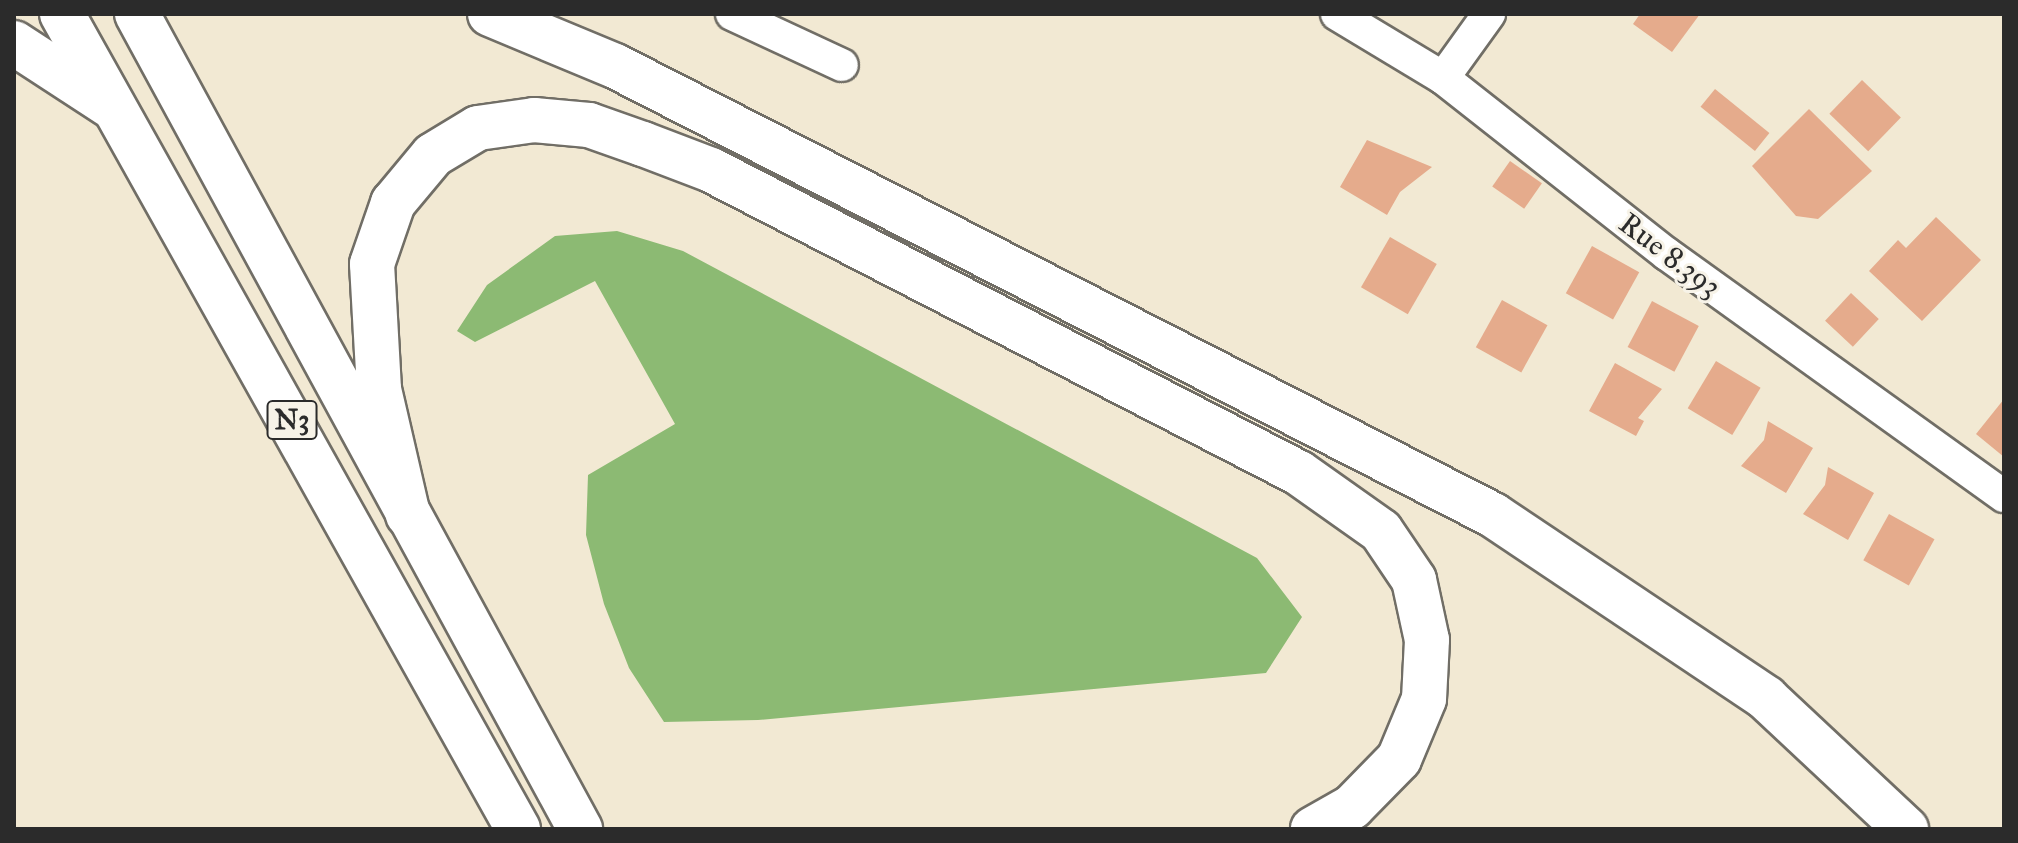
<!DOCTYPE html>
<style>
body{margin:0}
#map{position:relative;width:2018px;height:843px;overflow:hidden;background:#f2e9d3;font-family:"IM FELL Great Primer",serif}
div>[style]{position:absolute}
.forest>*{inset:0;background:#8cba73}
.building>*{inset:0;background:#e5ab8c;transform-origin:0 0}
.roads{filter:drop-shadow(2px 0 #716e66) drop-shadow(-2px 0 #716e66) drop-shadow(0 2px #716e66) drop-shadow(0 -2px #716e66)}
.street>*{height:32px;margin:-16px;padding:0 16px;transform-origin:16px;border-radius:16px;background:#fff}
.highway>*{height:44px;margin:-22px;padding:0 22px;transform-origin:22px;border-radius:22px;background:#fff}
span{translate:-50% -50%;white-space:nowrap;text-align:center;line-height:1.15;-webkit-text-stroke:6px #f7f3e8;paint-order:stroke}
.shield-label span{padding:2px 6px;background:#f7f3e8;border:2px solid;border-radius:6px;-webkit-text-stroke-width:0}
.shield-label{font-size:28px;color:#2b2b2b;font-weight:700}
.street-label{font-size:30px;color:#2b2b2b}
.frame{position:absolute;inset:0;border:16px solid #2b2b2b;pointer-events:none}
</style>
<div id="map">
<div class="forest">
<div style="clip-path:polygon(617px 231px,683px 251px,1257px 558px,1302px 617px,1266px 673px,758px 720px,664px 722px,629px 668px,604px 604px,586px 535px,588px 475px,675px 424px,595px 281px,475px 342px,457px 331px,487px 285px,555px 236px)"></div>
</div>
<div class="building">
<div style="clip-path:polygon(1640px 14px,1700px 14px,1672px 52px,1633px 24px)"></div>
<div style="left:1862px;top:80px;width:54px;height:47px;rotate:44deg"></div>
<div style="left:1715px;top:89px;width:70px;height:23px;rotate:39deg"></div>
<div style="clip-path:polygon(1809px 109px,1872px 171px,1818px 219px,1796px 216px,1752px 166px)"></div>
<div style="clip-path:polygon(1367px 140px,1432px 167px,1400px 192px,1387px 215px,1340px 187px)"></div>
<div style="left:1510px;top:161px;width:39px;height:31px;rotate:35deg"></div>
<div style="clip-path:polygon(1936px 217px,1981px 260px,1922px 321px,1869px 271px,1898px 240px,1906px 248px)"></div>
<div style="left:1390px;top:237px;width:54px;height:58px;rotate:30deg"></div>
<div style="left:1592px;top:246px;width:54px;height:54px;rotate:29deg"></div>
<div style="left:1851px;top:293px;width:38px;height:38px;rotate:43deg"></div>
<div style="left:1502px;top:300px;width:52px;height:54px;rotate:29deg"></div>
<div style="left:1652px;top:301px;width:53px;height:52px;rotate:28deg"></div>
<div style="left:1716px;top:361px;width:52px;height:55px;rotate:31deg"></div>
<div style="clip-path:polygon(1615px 363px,1662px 389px,1638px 418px,1644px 421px,1636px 436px,1589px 411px)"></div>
<div style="clip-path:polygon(2004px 399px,2004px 457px,1976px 434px)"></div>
<div style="clip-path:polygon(1768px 421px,1813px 448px,1786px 493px,1741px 466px,1764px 440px)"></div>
<div style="clip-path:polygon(1828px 467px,1874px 493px,1848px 540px,1803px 514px,1825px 485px)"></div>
<div style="left:1889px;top:514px;width:52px;height:53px;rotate:29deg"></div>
</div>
<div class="roads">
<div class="street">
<div style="left:732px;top:14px;width:121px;rotate:24.9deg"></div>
<div style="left:1337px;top:14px;width:124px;rotate:31.1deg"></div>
<div style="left:1443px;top:78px;width:285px;rotate:38.2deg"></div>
<div style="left:1667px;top:254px;width:415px;rotate:35.7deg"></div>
<div style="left:1443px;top:78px;width:79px;rotate:-54.3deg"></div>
</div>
<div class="highway">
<div style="left:62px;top:14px;width:934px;rotate:60.77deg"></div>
<div style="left:137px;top:14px;width:928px;rotate:61.47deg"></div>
<div style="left:490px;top:14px;width:135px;rotate:22.6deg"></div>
<div style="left:615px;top:66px;width:986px;rotate:27.08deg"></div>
<div style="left:1493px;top:515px;width:329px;rotate:33.8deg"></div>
<div style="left:1766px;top:698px;width:192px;rotate:43.1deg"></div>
<div style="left:14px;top:43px;width:117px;rotate:33.1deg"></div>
<div style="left:408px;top:515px;width:129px;rotate:-103deg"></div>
<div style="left:379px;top:389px;width:125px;rotate:-93.2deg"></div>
<div style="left:372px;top:264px;width:65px;rotate:-71deg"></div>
<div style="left:393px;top:203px;width:62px;rotate:-50.2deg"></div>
<div style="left:433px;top:155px;width:52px;rotate:-31deg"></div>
<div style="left:478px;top:128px;width:57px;rotate:-8.1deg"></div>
<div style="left:534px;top:120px;width:55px;rotate:5.2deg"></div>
<div style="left:589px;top:125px;width:57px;rotate:19.4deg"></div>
<div style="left:643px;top:144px;width:73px;rotate:20.9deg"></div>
<div style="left:711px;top:170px;width:661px;rotate:27.26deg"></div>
<div style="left:1299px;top:473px;width:100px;rotate:35.3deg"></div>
<div style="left:1381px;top:531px;width:59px;rotate:56deg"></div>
<div style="left:1414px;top:580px;width:61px;rotate:77.8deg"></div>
<div style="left:1427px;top:640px;width:59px;rotate:92.9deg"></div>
<div style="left:1424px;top:699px;width:65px;rotate:112.6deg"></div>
<div style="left:1399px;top:759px;width:67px;rotate:134.4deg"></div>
<div style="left:1352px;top:807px;width:45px;rotate:150.6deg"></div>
</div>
</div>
<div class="shield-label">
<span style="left:292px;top:420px">N3</span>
</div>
<div class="street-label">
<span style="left:1670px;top:255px;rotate:37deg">Rue 8.393</span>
</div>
<div class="frame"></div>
</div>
